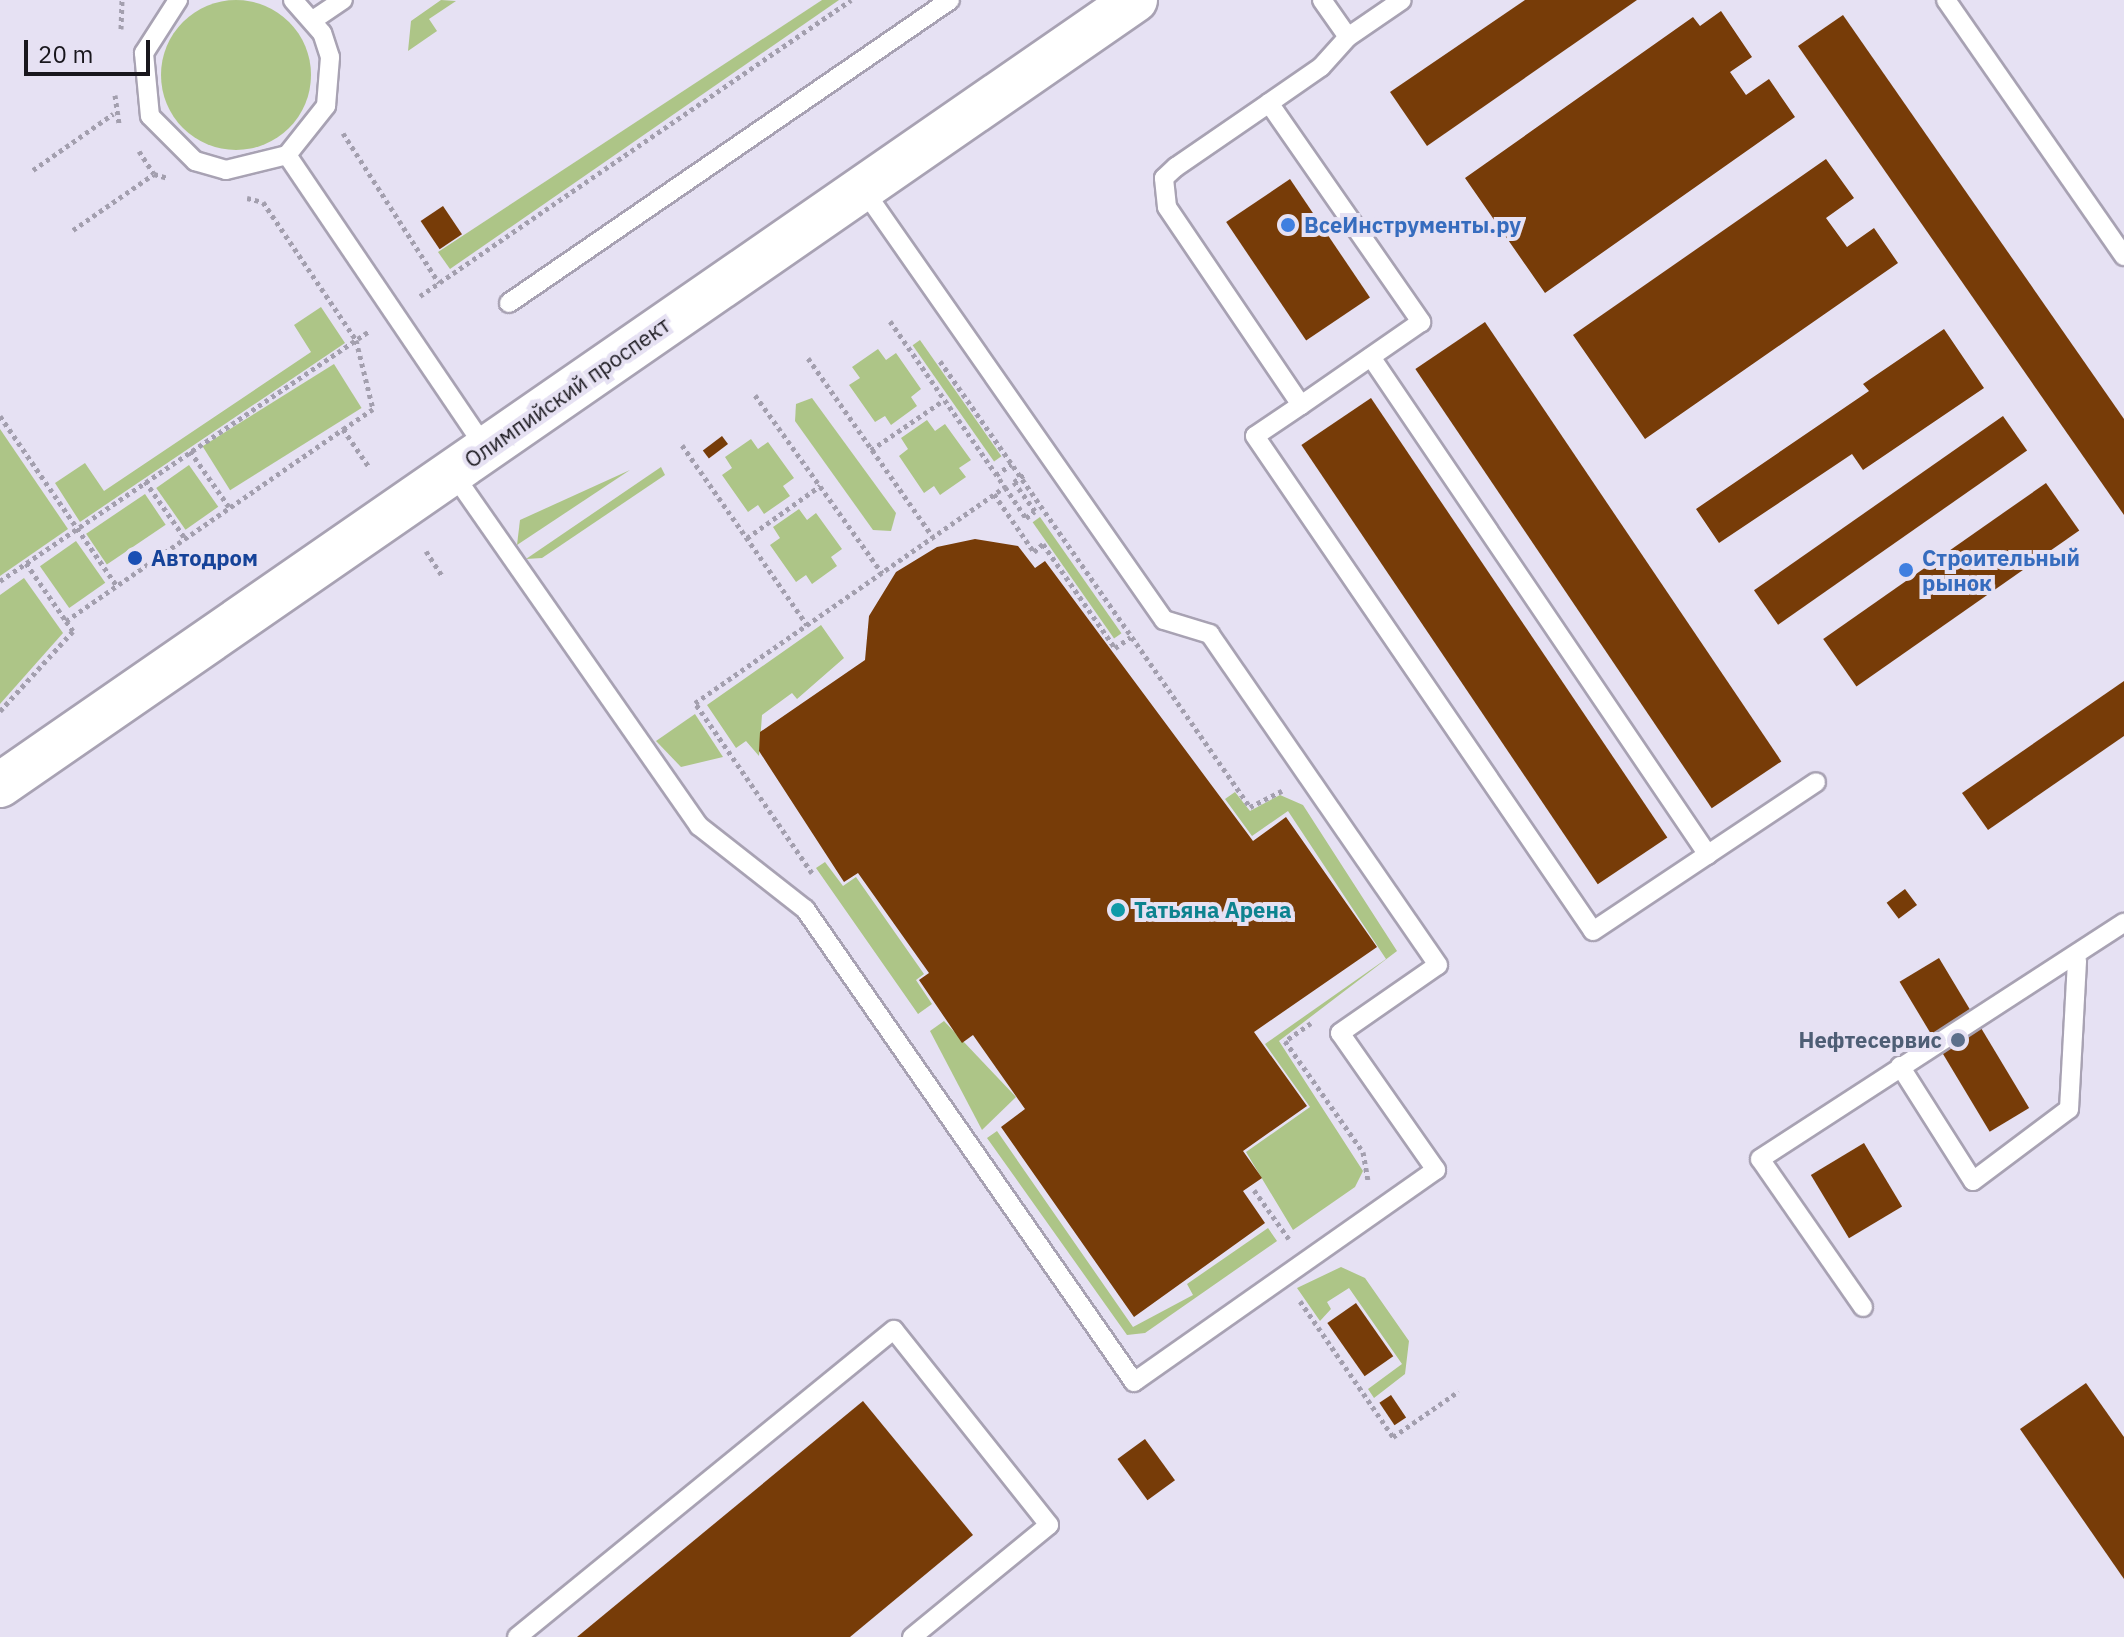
<!DOCTYPE html>
<meta charset="utf-8">
<style>
body{margin:0}
#map{position:relative;width:2124px;height:1637px;overflow:hidden;background:#e6e1f3;font-family:"IBM Plex Sans",sans-serif}
div>[style]{position:absolute}
.green>*{inset:0;background:#adc587;transform-origin:0 0}
.round{border-radius:50%}
.building>*{inset:0;background:#773c08;transform-origin:0 0}
.path>*{height:5px;margin-top:-2.5px;transform-origin:0;background:repeating-linear-gradient(90deg,#a39fae 0 4px,transparent 0 8px)}
.roads{filter:drop-shadow(2px 0 #a8a2b3) drop-shadow(-2px 0 #a8a2b3) drop-shadow(0 2px #a8a2b3) drop-shadow(0 -2px #a8a2b3)}
.lane>*{height:18px;margin:-9px;padding:0 9px;transform-origin:9px;border-radius:9px;background:#fff}
.secondary>*{height:44px;margin:-22px;padding:0 22px;transform-origin:22px;border-radius:22px;background:#fff}
.dots>*{width:22px;height:22px;translate:-50% -50%;box-sizing:border-box;border:4px solid #e6e1f3;border-radius:50%}
span{translate:-50% -50%;white-space:nowrap;text-align:center;line-height:1.15;-webkit-text-stroke:8px #e6e1f3;paint-order:stroke}
.shop-label{font-size:22px;color:#366cbe;font-weight:700}
.left{translate:0 -50%;text-align:left}
.street-label{font-size:22px;color:#19171d}
.transit-label{font-size:22px;color:#164399;font-weight:700}
.culture-label{font-size:22px;color:#0d838f;font-weight:700}
.service-label{font-size:22px;color:#4e5e75;font-weight:700}
.right{translate:-100% -50%;text-align:right}
.scale{position:absolute;left:24px;top:40px;width:126px;height:36px;box-sizing:border-box;border:4px solid #19171d;border-top:0;padding-left:10px;font-size:24px;line-height:28px;white-space:nowrap;color:#19171d;-webkit-text-stroke:6px #e6e1f3;paint-order:stroke}
</style>
<div id="map">
<div class="green">
<div class="round" style="left:161px;top:0;width:150px;height:150px"></div>
<div style="clip-path:polygon(441px 0,456px 1px,429px 19px,437px 31px,408px 51px,411px 21px)"></div>
<div style="clip-path:polygon(822px 0,839px 0,450px 269px,438px 252px)"></div>
<div style="clip-path:polygon(321px 307px,345px 343px,80px 522px,55px 483px,85px 463px,104px 491px,311px 352px,294px 325px)"></div>
<div style="left:920px;top:340px;width:142px;height:9px;rotate:55deg"></div>
<div style="clip-path:polygon(878px 349px,886px 360px,896px 353px,921px 389px,911px 397px,917px 406px,891px 425px,885px 416px,875px 422px,849px 385px,860px 378px,852px 367px)"></div>
<div style="left:334px;top:364px;width:52px;height:155px;rotate:58deg"></div>
<div style="clip-path:polygon(812px 398px,896px 513px,891px 531px,873px 530px,795px 421px,796px 404px)"></div>
<div style="clip-path:polygon(927px 420px,935px 431px,945px 424px,971px 460px,959px 468px,966px 477px,940px 495px,934px 486px,924px 493px,899px 456px,908px 449px,901px 438px)"></div>
<div style="clip-path:polygon(0 429px,68px 529px,0 576px)"></div>
<div style="clip-path:polygon(751px 439px,758px 449px,768px 442px,794px 478px,783px 486px,790px 496px,764px 514px,758px 505px,748px 512px,722px 475px,732px 468px,725px 457px)"></div>
<div style="left:189px;top:465px;width:51px;height:40px;rotate:55deg"></div>
<div style="clip-path:polygon(661px 467px,665px 475px,542px 558px,526px 559px)"></div>
<div style="clip-path:polygon(630px 470px,517px 545px,520px 520px)"></div>
<div style="left:145px;top:494px;width:37px;height:71px;rotate:56deg"></div>
<div style="clip-path:polygon(799px 509px,807px 520px,816px 513px,842px 549px,831px 557px,837px 566px,812px 584px,806px 575px,796px 582px,770px 545px,780px 538px,773px 527px)"></div>
<div style="left:1040px;top:517px;width:142px;height:9px;rotate:55deg"></div>
<div style="left:76px;top:541px;width:51px;height:44px;rotate:55deg"></div>
<div style="clip-path:polygon(24px 578px,63px 633px,0 704px,0 595px)"></div>
<div style="clip-path:polygon(821px 625px,844px 658px,797px 699px,792px 693px,762px 715px,759px 756px,746px 741px,736px 748px,707px 705px)"></div>
<div style="clip-path:polygon(695px 714px,723px 757px,681px 767px,656px 741px)"></div>
<div style="clip-path:polygon(1235px 792px,1250px 811px,1280px 795px,1303px 805px,1397px 951px,1279px 1041px,1363px 1171px,1355px 1187px,1293px 1230px,1246px 1152px,1310px 1107px,1265px 1044px,1386px 959px,1288px 811px,1252px 836px,1225px 799px)"></div>
<div style="clip-path:polygon(825px 862px,843px 886px,856px 877px,924px 974px,916px 980px,932px 1004px,918px 1014px,816px 868px)"></div>
<div style="clip-path:polygon(944px 1021px,1016px 1097px,982px 1130px,930px 1031px)"></div>
<div style="clip-path:polygon(997px 1131px,1133px 1327px,1193px 1295px,1187px 1284px,1268px 1228px,1277px 1241px,1145px 1333px,1127px 1335px,987px 1138px)"></div>
<div style="clip-path:polygon(1341px 1267px,1365px 1278px,1409px 1341px,1405px 1374px,1374px 1398px,1368px 1389px,1402px 1364px,1349px 1288px,1327px 1302px,1331px 1309px,1320px 1321px,1297px 1288px)"></div>
</div>
<div class="building">
<div style="clip-path:polygon(1525px 0,1637px 0,1427px 146px,1390px 92px)"></div>
<div style="clip-path:polygon(1721px 11px,1752px 57px,1730px 72px,1746px 95px,1769px 79px,1795px 117px,1545px 293px,1465px 178px,1693px 17px,1700px 26px)"></div>
<div style="clip-path:polygon(1843px 15px,2124px 419px,2124px 515px,1798px 46px)"></div>
<div style="clip-path:polygon(1826px 159px,1854px 198px,1826px 218px,1847px 247px,1874px 228px,1898px 263px,1645px 439px,1573px 335px)"></div>
<div style="left:1290px;top:179px;width:143px;height:77px;rotate:56deg"></div>
<div style="left:443px;top:206px;width:34px;height:27px;rotate:56deg"></div>
<div style="left:1485px;top:322px;width:530px;height:84px;rotate:56deg"></div>
<div style="clip-path:polygon(1944px 329px,1984px 388px,1863px 470px,1852px 454px,1719px 543px,1696px 509px,1869px 391px,1863px 384px)"></div>
<div style="left:1371px;top:398px;width:530px;height:84px;rotate:56deg"></div>
<div style="left:2003px;top:416px;width:42px;height:304px;rotate:55deg"></div>
<div style="left:722px;top:436px;width:10px;height:24px;rotate:53deg"></div>
<div style="left:2046px;top:483px;width:58px;height:272px;rotate:55deg"></div>
<div style="clip-path:polygon(975px 539px,1018px 546px,1035px 568px,1045px 561px,1253px 841px,1286px 817px,1377px 947px,1254px 1032px,1307px 1106px,1243px 1151px,1262px 1178px,1243px 1191px,1265px 1223px,1134px 1317px,1001px 1127px,1025px 1109px,973px 1035px,962px 1043px,919px 980px,929px 973px,858px 873px,844px 882px,759px 751px,760px 732px,865px 660px,869px 616px,896px 572px,937px 547px)"></div>
<div style="clip-path:polygon(2124px 681px,2124px 736px,1988px 830px,1962px 793px)"></div>
<div style="left:1905px;top:889px;width:20px;height:23px;rotate:53deg"></div>
<div style="left:1939px;top:958px;width:175px;height:46px;rotate:59deg"></div>
<div style="left:1864px;top:1143px;width:74px;height:62px;rotate:59deg"></div>
<div style="left:1356px;top:1303px;width:65px;height:35px;rotate:55deg"></div>
<div style="clip-path:polygon(2086px 1383px,2124px 1437px,2124px 1579px,2020px 1429px)"></div>
<div style="left:1391px;top:1395px;width:27px;height:14px;rotate:56deg"></div>
<div style="clip-path:polygon(863px 1401px,973px 1535px,850px 1637px,577px 1637px)"></div>
<div style="left:1145px;top:1439px;width:51px;height:34px;rotate:54deg"></div>
</div>
<div class="path">
<div style="left:121px;top:29px;width:29px;rotate:-88deg"></div>
<div style="left:115px;top:95px;width:28px;rotate:82deg"></div>
<div style="left:343px;top:133px;width:178px;rotate:57.4deg"></div>
<div style="left:139px;top:151px;width:27px;rotate:57deg"></div>
<div style="left:154px;top:174px;width:15px;rotate:16deg"></div>
<div style="left:33px;top:170px;width:98px;rotate:-35deg"></div>
<div style="left:247px;top:198px;width:16px;rotate:14deg"></div>
<div style="left:263px;top:202px;width:166px;rotate:56deg"></div>
<div style="left:356px;top:340px;width:71px;rotate:76.2deg"></div>
<div style="left:373px;top:409px;width:36px;rotate:146deg"></div>
<div style="left:343px;top:429px;width:46px;rotate:55.6deg"></div>
<div style="left:73px;top:230px;width:98px;rotate:-34.7deg"></div>
<div style="left:420px;top:296px;width:523px;rotate:-34.48deg"></div>
<div style="left:890px;top:321px;width:202px;rotate:55.3deg"></div>
<div style="left:808px;top:358px;width:218px;rotate:55.1deg"></div>
<div style="left:940px;top:361px;width:543px;rotate:55.2deg"></div>
<div style="left:1250px;top:807px;width:36px;rotate:-27deg"></div>
<div style="left:755px;top:395px;width:219px;rotate:54.5deg"></div>
<div style="left:0;top:416px;width:205px;rotate:55.5deg"></div>
<div style="left:682px;top:445px;width:219px;rotate:55.2deg"></div>
<div style="left:871px;top:450px;width:88px;rotate:-34.4deg"></div>
<div style="left:190px;top:451px;width:68px;rotate:55.1deg"></div>
<div style="left:996px;top:475px;width:19px;rotate:-35deg"></div>
<div style="left:145px;top:481px;width:68px;rotate:55.1deg"></div>
<div style="left:994px;top:494px;width:70px;rotate:55.4deg"></div>
<div style="left:1034px;top:552px;width:12px;rotate:-42deg"></div>
<div style="left:1043px;top:544px;width:126px;rotate:55.3deg"></div>
<div style="left:1115px;top:648px;width:19px;rotate:-35deg"></div>
<div style="left:747px;top:538px;width:90px;rotate:-35.5deg"></div>
<div style="left:426px;top:551px;width:30px;rotate:57deg"></div>
<div style="left:26px;top:563px;width:70px;rotate:55.4deg"></div>
<div style="left:66px;top:621px;width:337px;rotate:-34.7deg"></div>
<div style="left:0;top:581px;width:446px;rotate:-34.1deg"></div>
<div style="left:0;top:711px;width:108px;rotate:-47.6deg"></div>
<div style="left:73px;top:631px;width:12px;rotate:-125deg"></div>
<div style="left:812px;top:873px;width:206px;rotate:-124.5deg"></div>
<div style="left:695px;top:703px;width:378px;rotate:-34.9deg"></div>
<div style="left:1005px;top:487px;width:37px;rotate:56deg"></div>
<div style="left:1026px;top:518px;width:11px;rotate:-38deg"></div>
<div style="left:1035px;top:511px;width:36px;rotate:-126deg"></div>
<div style="left:1014px;top:482px;width:14px;rotate:-36deg"></div>
<div style="left:1311px;top:1023px;width:32px;rotate:145deg"></div>
<div style="left:1285px;top:1041px;width:136px;rotate:54.9deg"></div>
<div style="left:1363px;top:1152px;width:28px;rotate:80deg"></div>
<div style="left:1254px;top:1190px;width:60px;rotate:54.5deg"></div>
<div style="left:1300px;top:1301px;width:165px;rotate:55.6deg"></div>
<div style="left:1393px;top:1437px;width:80px;rotate:-34.9deg"></div>
</div>
<div class="roads">
<div class="lane">
<div style="left:178px;top:0;width:63px;rotate:122.7deg"></div>
<div style="left:144px;top:53px;width:63px;rotate:84.6deg"></div>
<div style="left:150px;top:116px;width:64px;rotate:45deg"></div>
<div style="left:195px;top:161px;width:32px;rotate:16deg"></div>
<div style="left:226px;top:170px;width:63px;rotate:-13.8deg"></div>
<div style="left:287px;top:155px;width:63px;rotate:-51.5deg"></div>
<div style="left:326px;top:106px;width:49px;rotate:-85.3deg"></div>
<div style="left:330px;top:57px;width:25px;rotate:-108deg"></div>
<div style="left:322px;top:33px;width:44px;rotate:-131.3deg"></div>
<div style="left:1322px;top:0;width:45px;rotate:54.9deg"></div>
<div style="left:1348px;top:37px;width:65px;rotate:-34.4deg"></div>
<div style="left:1946px;top:0;width:312px;rotate:55.2deg"></div>
<div style="left:313px;top:20px;width:36px;rotate:-34deg"></div>
<div style="left:1269px;top:103px;width:267px;rotate:55.2deg"></div>
<div style="left:1421px;top:322px;width:146px;rotate:145.3deg"></div>
<div style="left:1301px;top:405px;width:239px;rotate:-124.1deg"></div>
<div style="left:1167px;top:207px;width:29px;rotate:-96deg"></div>
<div style="left:1164px;top:178px;width:16px;rotate:-43deg"></div>
<div style="left:1176px;top:167px;width:113px;rotate:-34.5deg"></div>
<div style="left:1269px;top:103px;width:63px;rotate:-34.7deg"></div>
<div style="left:1321px;top:67px;width:40px;rotate:-48deg"></div>
<div style="left:287px;top:155px;width:355px;rotate:55.9deg"></div>
<div style="left:509px;top:303px;width:535px;rotate:-34.49deg"></div>
<div style="left:1371px;top:357px;width:601px;rotate:55.91deg"></div>
<div style="left:1301px;top:405px;width:55px;rotate:146deg"></div>
<div style="left:1255px;top:436px;width:599px;rotate:55.67deg"></div>
<div style="left:1593px;top:931px;width:268px;rotate:-33.7deg"></div>
<div style="left:452px;top:472px;width:432px;rotate:55.1deg"></div>
<div style="left:699px;top:826px;width:135px;rotate:38.1deg"></div>
<div style="left:805px;top:909px;width:576px;rotate:55.18deg"></div>
<div style="left:1134px;top:1382px;width:369px;rotate:-35.1deg"></div>
<div style="left:1436px;top:1170px;width:167px;rotate:-125deg"></div>
<div style="left:1340px;top:1033px;width:119px;rotate:-34.8deg"></div>
<div style="left:1438px;top:965px;width:402px;rotate:-124.6deg"></div>
<div style="left:1210px;top:634px;width:48px;rotate:-163.1deg"></div>
<div style="left:1164px;top:620px;width:526px;rotate:-124.93deg"></div>
<div style="left:1900px;top:1066px;width:136px;rotate:57.6deg"></div>
<div style="left:1973px;top:1181px;width:120px;rotate:-36.9deg"></div>
<div style="left:2069px;top:1109px;width:149px;rotate:-86.9deg"></div>
<div style="left:1863px;top:1307px;width:180px;rotate:-124.8deg"></div>
<div style="left:1760px;top:1159px;width:434px;rotate:-33deg"></div>
<div style="left:517px;top:1637px;width:486px;rotate:-39.2deg"></div>
<div style="left:894px;top:1330px;width:249px;rotate:51.5deg"></div>
<div style="left:1049px;top:1525px;width:177px;rotate:140.7deg"></div>
</div>
<div class="secondary">
<div style="left:0;top:785px;width:1380px;rotate:-34.67deg"></div>
</div>
</div>
<div class="dots">
<div style="left:1288px;top:225px;background:#3f7fe0"></div>
<div style="left:135px;top:558px;background:#1a4fb4"></div>
<div style="left:1906px;top:570px;background:#3f7fe0"></div>
<div style="left:1118px;top:910px;background:#0f9aa8"></div>
<div style="left:1958px;top:1040px;background:#5c6f8a"></div>
</div>
<div class="shop-label">
<span class="left" style="left:1304px;top:225px">ВсеИнструменты.ру</span>
<span class="left" style="left:1922px;top:570px">Строительный<br>рынок</span>
</div>
<div class="street-label">
<span style="left:567px;top:392px;rotate:-35deg">Олимпийский проспект</span>
</div>
<div class="transit-label">
<span class="left" style="left:151px;top:558px">Автодром</span>
</div>
<div class="culture-label">
<span class="left" style="left:1134px;top:910px">Татьяна Арена</span>
</div>
<div class="service-label">
<span class="right" style="left:1942px;top:1040px">Нефтесервис</span>
</div>
<div class="scale">20 m</div>
</div>
